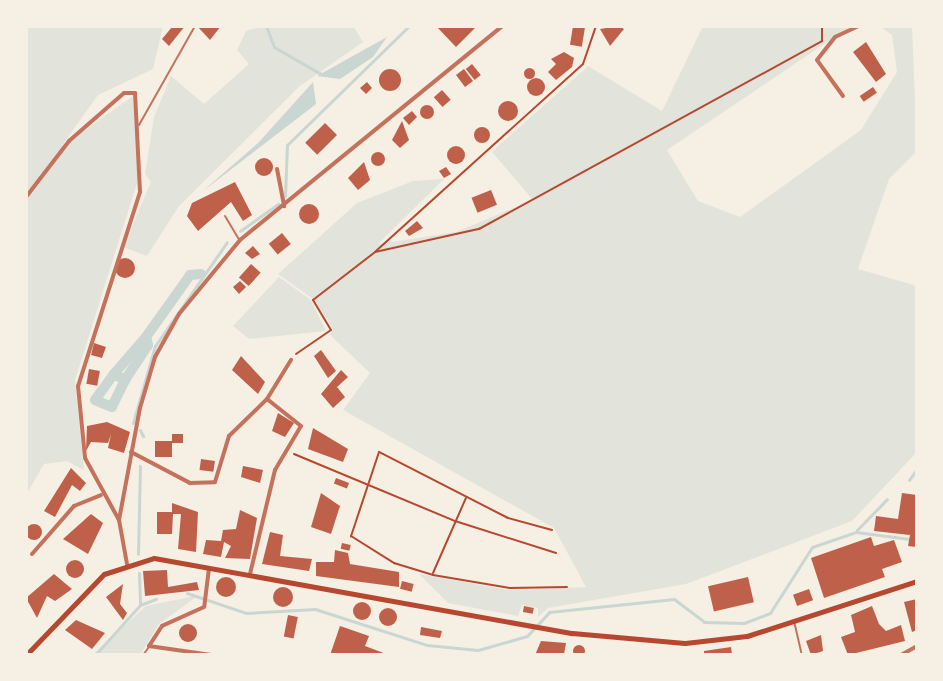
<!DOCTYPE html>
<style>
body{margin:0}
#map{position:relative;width:943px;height:681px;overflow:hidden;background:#f6efe4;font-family:"Sofia Sans Condensed",sans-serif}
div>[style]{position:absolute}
.green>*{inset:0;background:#e2e4dc}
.water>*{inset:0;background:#c9d6d2}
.stream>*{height:3px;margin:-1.5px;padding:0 1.5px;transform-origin:1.5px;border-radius:1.5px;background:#c9d6d2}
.canal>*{height:10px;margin:-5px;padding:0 5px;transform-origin:5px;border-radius:5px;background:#c9d6d2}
.building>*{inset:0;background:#bf614a;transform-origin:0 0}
.round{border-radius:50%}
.path>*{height:2px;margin:-1px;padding:0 1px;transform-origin:1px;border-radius:1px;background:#b5482f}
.service>*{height:2px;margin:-1px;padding:0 1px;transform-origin:1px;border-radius:1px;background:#c5725c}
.minor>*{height:4px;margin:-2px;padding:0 2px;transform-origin:2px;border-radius:2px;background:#c5725c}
.secondary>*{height:5px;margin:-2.5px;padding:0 2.5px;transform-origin:2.5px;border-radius:2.5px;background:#b5482f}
span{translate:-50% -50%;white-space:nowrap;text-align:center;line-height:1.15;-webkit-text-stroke:7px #f6efe4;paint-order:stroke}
.frame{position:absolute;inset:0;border:28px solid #f6efe4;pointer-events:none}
</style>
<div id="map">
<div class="green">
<div style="clip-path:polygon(26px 26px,163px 26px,153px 69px,98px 95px,61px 147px,133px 96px,139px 177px,75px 380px,84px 470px,67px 461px,44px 464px,26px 495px)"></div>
<div style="clip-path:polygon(263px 26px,353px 26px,363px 42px,300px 86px,179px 206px,147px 256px,123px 247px,151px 182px,145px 174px,154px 117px,171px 76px,204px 104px,249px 64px,237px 50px,246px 31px)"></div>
<div style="clip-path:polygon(703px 26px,851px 26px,667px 150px,698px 201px,740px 217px,861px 130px,897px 72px,892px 35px,879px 26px,912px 26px,917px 151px,889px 179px,858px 269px,917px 286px,917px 452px,852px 521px,686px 584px,548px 608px,538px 617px,538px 608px,522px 605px,518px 616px,448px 603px,419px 574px,509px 590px,586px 587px,554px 528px,343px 410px,370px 373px,330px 335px,333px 328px,313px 299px,278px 274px,357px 203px,413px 181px,444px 179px,378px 244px,456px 232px,533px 200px,492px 152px,497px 147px,588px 66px,662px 111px)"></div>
<div style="clip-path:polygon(279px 277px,311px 300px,326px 331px,249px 339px,233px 326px)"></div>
<div style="clip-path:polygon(199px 595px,159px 624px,140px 655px,92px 655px,146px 606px)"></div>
</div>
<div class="water">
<div style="clip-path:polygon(387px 37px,373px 57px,340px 79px,317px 76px)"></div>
<div style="clip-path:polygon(313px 82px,316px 104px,203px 191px,259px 142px)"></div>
</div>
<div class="stream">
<div style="left:266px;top:26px;width:22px;rotate:69deg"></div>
<div style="left:274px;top:47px;width:54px;rotate:29.9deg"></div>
<div style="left:285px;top:196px;width:51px;rotate:-87.8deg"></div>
<div style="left:287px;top:145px;width:170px;rotate:-44.3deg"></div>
<div style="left:240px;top:231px;width:47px;rotate:-35.4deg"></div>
<div style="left:133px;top:423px;width:80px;rotate:-74.1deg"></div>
<div style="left:155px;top:346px;width:126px;rotate:-55.3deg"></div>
<div style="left:140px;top:430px;width:7px;rotate:63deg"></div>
<div style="left:909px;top:480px;width:14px;rotate:-54deg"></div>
<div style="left:857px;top:530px;width:43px;rotate:-45.9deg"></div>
<div style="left:138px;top:554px;width:88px;rotate:-88.7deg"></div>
<div style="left:139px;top:573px;width:32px;rotate:88deg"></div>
<div style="left:187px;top:593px;width:62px;rotate:18.7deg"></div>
<div style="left:246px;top:613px;width:69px;rotate:-3.3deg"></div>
<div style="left:315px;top:609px;width:118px;rotate:17.8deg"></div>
<div style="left:427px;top:645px;width:51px;rotate:5.6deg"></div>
<div style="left:478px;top:650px;width:51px;rotate:-15.9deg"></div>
<div style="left:527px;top:636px;width:33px;rotate:-47deg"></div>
<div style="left:549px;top:612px;width:126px;rotate:-5.9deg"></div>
<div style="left:674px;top:599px;width:38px;rotate:37deg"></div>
<div style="left:704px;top:622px;width:40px;rotate:1.4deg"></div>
<div style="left:744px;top:623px;width:28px;rotate:-21deg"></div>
<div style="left:770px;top:613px;width:78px;rotate:-57.5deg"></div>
<div style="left:812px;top:547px;width:46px;rotate:-18.8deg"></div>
<div style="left:856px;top:532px;width:54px;rotate:7.4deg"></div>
<div style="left:95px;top:655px;width:67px;rotate:-48deg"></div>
<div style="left:140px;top:605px;width:17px;rotate:-21deg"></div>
</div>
<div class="canal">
<div style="left:146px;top:337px;width:49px;rotate:130.9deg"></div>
<div style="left:114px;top:374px;width:13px;rotate:29deg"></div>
<div style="left:125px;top:380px;width:42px;rotate:-56.7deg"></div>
<div style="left:148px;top:345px;width:8px;rotate:-104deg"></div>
<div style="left:146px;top:337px;width:76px;rotate:-54.6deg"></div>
<div style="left:190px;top:275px;width:11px;rotate:-5deg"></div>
<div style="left:114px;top:374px;width:13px;rotate:29deg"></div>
<div style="left:125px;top:380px;width:30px;rotate:116deg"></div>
<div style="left:112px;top:407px;width:18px;rotate:-158deg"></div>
<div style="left:95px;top:400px;width:32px;rotate:-54deg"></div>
</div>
<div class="building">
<div style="clip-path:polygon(185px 26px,169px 46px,162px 39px,172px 27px)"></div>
<div style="clip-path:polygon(197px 26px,221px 26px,210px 40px)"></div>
<div style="clip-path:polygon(436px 26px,477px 26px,456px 47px)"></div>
<div style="left:573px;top:26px;width:12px;height:19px;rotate:9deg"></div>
<div style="clip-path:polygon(619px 26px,624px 29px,610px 46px,600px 29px)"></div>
<div style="clip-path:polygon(866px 42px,886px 74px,876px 82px,853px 52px)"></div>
<div style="clip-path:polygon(564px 52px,574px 58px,572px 67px,556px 80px,548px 72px,556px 64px,551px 59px)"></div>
<div style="left:472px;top:64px;width:14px;height:8px;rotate:51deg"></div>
<div class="round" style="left:523.5px;top:67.5px;width:11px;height:11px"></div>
<div style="left:464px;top:69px;width:15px;height:10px;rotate:53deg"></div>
<div class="round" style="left:379px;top:69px;width:22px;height:22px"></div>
<div class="round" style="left:527px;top:78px;width:18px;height:18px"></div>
<div style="clip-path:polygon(367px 82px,372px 88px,366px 94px,360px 88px)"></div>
<div style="left:873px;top:87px;width:7px;height:16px;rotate:56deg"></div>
<div style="left:442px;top:90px;width:13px;height:11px;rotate:48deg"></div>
<div class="round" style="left:498px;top:101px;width:20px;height:20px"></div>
<div class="round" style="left:420px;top:105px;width:14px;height:14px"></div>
<div style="clip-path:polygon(412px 111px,417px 117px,409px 125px,403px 118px)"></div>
<div style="clip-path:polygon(402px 121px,409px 140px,400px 148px,392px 140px)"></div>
<div style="left:325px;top:123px;width:17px;height:28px;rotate:45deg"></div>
<div class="round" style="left:474px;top:127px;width:16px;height:16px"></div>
<div class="round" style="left:447px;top:146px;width:18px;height:18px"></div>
<div class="round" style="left:371px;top:152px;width:14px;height:14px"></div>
<div class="round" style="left:255px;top:158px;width:18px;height:18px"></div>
<div style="clip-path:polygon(364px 162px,370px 180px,358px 190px,348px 178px)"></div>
<div style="clip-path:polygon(446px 167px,451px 174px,444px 178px,439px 171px)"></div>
<div style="clip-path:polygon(235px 182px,252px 215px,243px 221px,231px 202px,198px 231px,187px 216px,192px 203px)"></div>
<div style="left:491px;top:190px;width:16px;height:21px;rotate:68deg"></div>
<div class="round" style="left:299px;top:204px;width:20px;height:20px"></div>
<div style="clip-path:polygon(417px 221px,423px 228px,409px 236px,405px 231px)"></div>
<div style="left:282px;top:233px;width:14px;height:17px;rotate:51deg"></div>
<div style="clip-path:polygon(253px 246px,260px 254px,252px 259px,245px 253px)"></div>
<div class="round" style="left:115px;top:258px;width:20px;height:20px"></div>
<div style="left:251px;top:264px;width:13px;height:18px;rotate:42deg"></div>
<div style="clip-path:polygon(240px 281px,246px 287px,239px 294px,233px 287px)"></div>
<div style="clip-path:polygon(94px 343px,106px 347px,102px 358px,91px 355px)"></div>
<div style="clip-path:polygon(321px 350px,336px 371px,328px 378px,314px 356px)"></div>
<div style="clip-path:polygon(241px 356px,265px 382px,258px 394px,232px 370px)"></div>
<div style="left:89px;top:369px;width:11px;height:15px;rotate:10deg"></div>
<div style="clip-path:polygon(341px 370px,348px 377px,337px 387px,345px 397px,333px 408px,321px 394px)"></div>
<div style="clip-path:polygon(278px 413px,294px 423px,285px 437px,272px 431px)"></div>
<div style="clip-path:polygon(107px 422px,130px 432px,124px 453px,108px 448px,111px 434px,108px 443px,91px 442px,86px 451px,87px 426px)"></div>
<div style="clip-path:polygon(313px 428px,348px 449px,343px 462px,308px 449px)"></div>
<div style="left:172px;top:434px;width:11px;height:9px"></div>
<div style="left:155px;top:441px;width:17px;height:16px"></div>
<div style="left:201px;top:459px;width:14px;height:11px;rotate:8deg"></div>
<div style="clip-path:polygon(243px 466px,263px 470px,260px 483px,241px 477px)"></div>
<div style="clip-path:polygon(71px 468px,86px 483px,80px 491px,72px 485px,55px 517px,44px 511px)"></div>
<div style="left:336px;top:478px;width:14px;height:6px;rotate:21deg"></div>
<div style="clip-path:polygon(321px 493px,340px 506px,331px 534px,311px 527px)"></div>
<div style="clip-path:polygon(902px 493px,917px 495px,916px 547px,908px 546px,910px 535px,874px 531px,876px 516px,898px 519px)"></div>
<div style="clip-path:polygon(172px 503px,198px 512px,196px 552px,178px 549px,181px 514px,173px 514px,172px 534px,157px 534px,157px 512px,172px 512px)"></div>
<div style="clip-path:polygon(240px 510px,257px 518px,250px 559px,225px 558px,231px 546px,224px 542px,221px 557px,203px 554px,206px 540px,221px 541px,223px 530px,236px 529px)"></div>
<div style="clip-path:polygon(91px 514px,103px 523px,88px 554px,63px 539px)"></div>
<div class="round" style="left:26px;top:524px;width:16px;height:16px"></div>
<div style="clip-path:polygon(270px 532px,283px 535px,280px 556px,312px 559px,309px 571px,262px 564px)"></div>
<div style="clip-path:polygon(871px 537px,874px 546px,894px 540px,902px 562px,882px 569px,885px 577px,824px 598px,811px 558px)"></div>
<div style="left:342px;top:543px;width:9px;height:6px;rotate:13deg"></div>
<div style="clip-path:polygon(335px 550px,348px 553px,350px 564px,399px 572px,399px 587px,316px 576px,316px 562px,334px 562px)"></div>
<div class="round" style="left:66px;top:560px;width:18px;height:18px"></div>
<div style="clip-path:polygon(167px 570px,168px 587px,197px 582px,199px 590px,145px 596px,143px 571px)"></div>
<div style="clip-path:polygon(54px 574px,72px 589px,55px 601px,47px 596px,37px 618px,26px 598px)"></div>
<div style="left:748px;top:577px;width:26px;height:41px;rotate:77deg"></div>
<div class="round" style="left:216px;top:577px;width:20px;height:20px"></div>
<div style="left:402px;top:581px;width:12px;height:8px;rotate:14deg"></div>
<div style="clip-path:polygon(123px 584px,120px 604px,127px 613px,123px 620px,106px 597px)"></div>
<div class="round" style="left:273px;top:587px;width:20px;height:20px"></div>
<div style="left:809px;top:589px;width:12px;height:17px;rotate:70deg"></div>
<div style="clip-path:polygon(917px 599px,917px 630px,912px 632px,904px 602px)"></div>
<div class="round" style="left:353px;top:602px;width:18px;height:18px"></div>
<div style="left:524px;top:606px;width:10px;height:6px;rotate:11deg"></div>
<div style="clip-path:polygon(872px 606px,879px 624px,886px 631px,901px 625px,905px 641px,848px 655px,841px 637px,855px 632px,851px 615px)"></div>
<div class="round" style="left:379px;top:608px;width:18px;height:18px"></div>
<div style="left:288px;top:615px;width:10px;height:22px;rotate:11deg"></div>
<div style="clip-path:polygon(76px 620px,105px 633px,92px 649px,65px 630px)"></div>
<div class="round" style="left:179px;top:624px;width:18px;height:18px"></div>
<div style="clip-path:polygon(340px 626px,369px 636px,365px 646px,389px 655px,330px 655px)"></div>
<div style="clip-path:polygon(421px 627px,442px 631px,440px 638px,420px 635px)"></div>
<div style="clip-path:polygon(821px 635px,823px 651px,811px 655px,806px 641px)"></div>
<div style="clip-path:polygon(541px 641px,566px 643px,564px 654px,535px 655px)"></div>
<div class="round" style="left:573px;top:645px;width:12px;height:12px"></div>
<div style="clip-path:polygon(731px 647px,732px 655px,704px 655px,704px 651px)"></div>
</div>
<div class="path">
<div style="left:822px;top:41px;width:15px;rotate:-90deg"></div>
<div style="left:376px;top:251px;width:279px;rotate:-42.1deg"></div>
<div style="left:583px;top:64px;width:40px;rotate:-71.1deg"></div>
<div style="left:296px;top:354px;width:42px;rotate:-34.4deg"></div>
<div style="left:331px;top:330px;width:35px;rotate:-121deg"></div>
<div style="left:313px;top:300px;width:78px;rotate:-37.7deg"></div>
<div style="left:375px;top:252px;width:107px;rotate:-12.5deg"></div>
<div style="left:479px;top:229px;width:391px;rotate:-28.7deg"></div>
<div style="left:294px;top:454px;width:174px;rotate:22.6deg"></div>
<div style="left:455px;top:521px;width:106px;rotate:17.6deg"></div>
<div style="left:552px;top:530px;width:46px;rotate:-164.7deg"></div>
<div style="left:508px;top:518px;width:145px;rotate:-152.9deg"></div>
<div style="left:379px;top:452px;width:89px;rotate:108.4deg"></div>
<div style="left:351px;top:536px;width:51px;rotate:32.1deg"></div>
<div style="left:394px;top:563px;width:41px;rotate:17.1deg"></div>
<div style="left:433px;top:575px;width:78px;rotate:9.6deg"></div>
<div style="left:510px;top:588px;width:57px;rotate:-1deg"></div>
<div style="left:433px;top:573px;width:82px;rotate:-66.3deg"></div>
</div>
<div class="service">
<div style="left:139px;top:125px;width:114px;rotate:-60.5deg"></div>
<div style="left:225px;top:216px;width:27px;rotate:59deg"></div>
<div style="left:794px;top:621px;width:35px;rotate:77deg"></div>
<div style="left:143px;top:655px;width:10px;rotate:-53deg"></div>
</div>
<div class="minor">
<div style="left:843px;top:96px;width:44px;rotate:-125.8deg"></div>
<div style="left:817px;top:60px;width:29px;rotate:-52deg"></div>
<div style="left:835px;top:37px;width:26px;rotate:-25deg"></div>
<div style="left:277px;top:169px;width:38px;rotate:79deg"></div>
<div style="left:26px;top:197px;width:71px;rotate:-52.5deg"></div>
<div style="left:69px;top:141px;width:73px;rotate:-41.1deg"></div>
<div style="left:124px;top:93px;width:11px"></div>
<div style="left:135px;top:93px;width:99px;rotate:87.1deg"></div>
<div style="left:140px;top:192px;width:204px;rotate:107.7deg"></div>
<div style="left:78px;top:386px;width:72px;rotate:84.4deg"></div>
<div style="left:85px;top:458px;width:71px;rotate:61.3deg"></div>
<div style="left:131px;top:452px;width:67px;rotate:27.7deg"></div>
<div style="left:190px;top:483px;width:25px;rotate:-2deg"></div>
<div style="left:215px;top:482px;width:48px;rotate:-73.1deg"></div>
<div style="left:229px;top:436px;width:53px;rotate:-44.2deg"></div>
<div style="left:267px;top:399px;width:46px;rotate:-58.4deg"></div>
<div style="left:32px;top:554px;width:64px;rotate:-48.8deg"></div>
<div style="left:74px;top:506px;width:29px;rotate:-22deg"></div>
<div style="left:127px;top:564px;width:45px;rotate:-100.3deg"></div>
<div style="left:119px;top:520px;width:114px;rotate:-79.4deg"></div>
<div style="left:140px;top:408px;width:53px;rotate:-73.6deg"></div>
<div style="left:155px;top:357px;width:49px;rotate:-60.8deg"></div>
<div style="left:179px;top:314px;width:96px;rotate:-50.5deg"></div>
<div style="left:240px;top:240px;width:338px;rotate:-39.2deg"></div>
<div style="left:209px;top:568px;width:39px;rotate:97deg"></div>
<div style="left:204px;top:607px;width:46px;rotate:155.7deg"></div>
<div style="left:162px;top:626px;width:24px;rotate:123deg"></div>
<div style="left:149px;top:646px;width:63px;rotate:8.3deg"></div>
<div style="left:250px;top:574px;width:107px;rotate:-76.5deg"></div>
<div style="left:275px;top:470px;width:51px;rotate:-59.4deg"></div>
<div style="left:301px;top:426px;width:43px;rotate:-141.5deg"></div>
<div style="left:901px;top:655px;width:18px;rotate:-29deg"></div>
</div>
<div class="secondary">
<div style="left:26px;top:655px;width:112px;rotate:-46.1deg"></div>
<div style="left:104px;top:574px;width:52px;rotate:-17.7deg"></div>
<div style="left:154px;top:558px;width:425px;rotate:10.2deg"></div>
<div style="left:572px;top:633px;width:113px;rotate:5.1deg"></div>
<div style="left:685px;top:643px;width:62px;rotate:-6.4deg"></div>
<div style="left:747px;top:636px;width:179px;rotate:-17.9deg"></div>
</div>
<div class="frame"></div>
</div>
